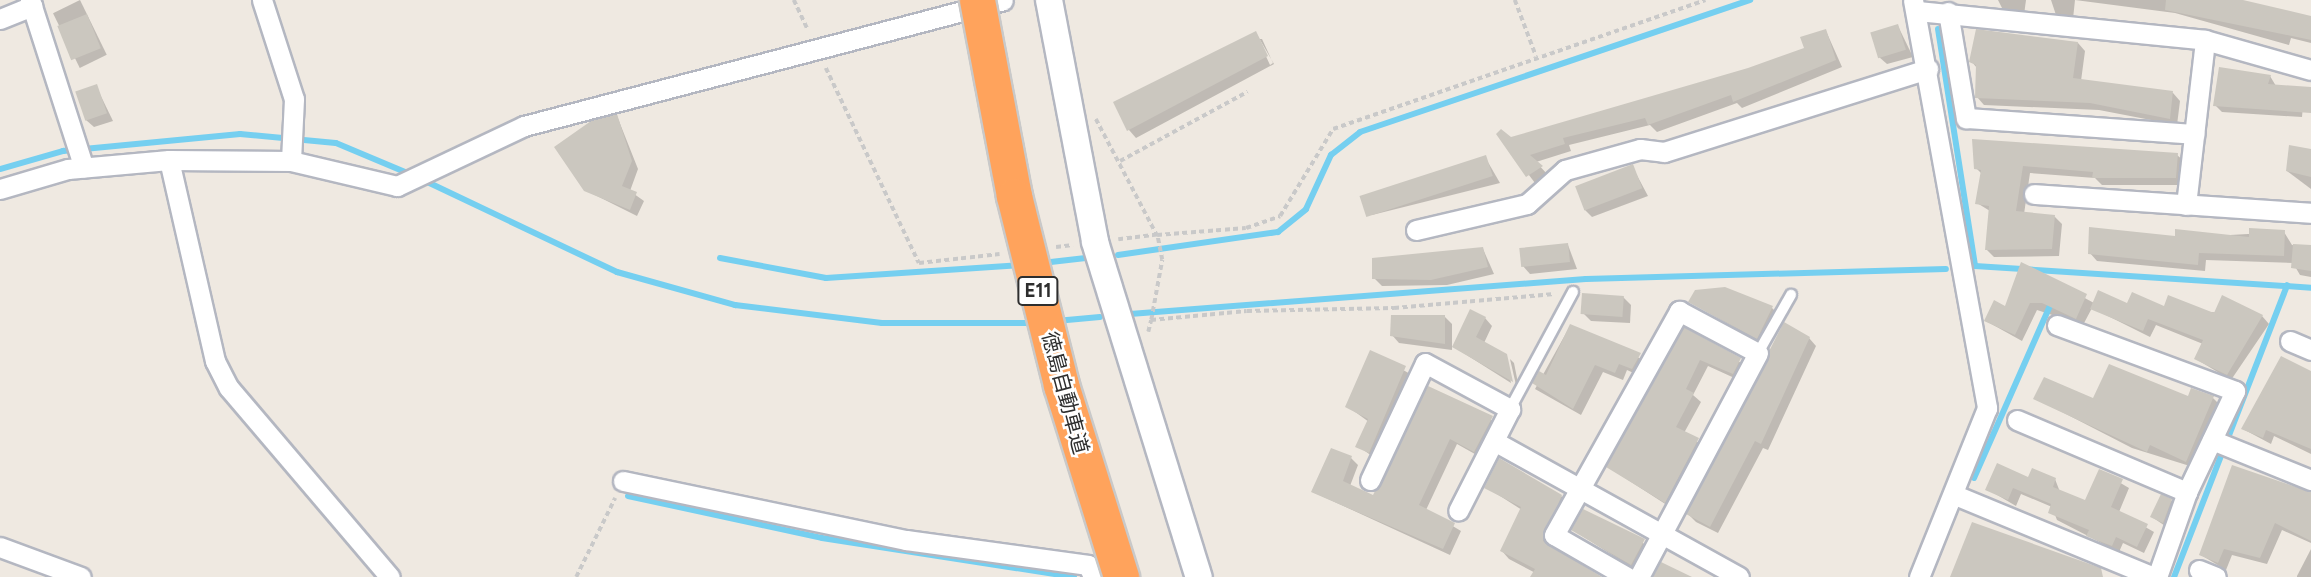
<!DOCTYPE html>
<meta charset="utf-8">
<style>
body{margin:0}
#map{position:relative;width:2311px;height:577px;overflow:hidden;background:#efe9e1;font-family:Figtree,"Noto Sans JP",sans-serif}
div>[style]{position:absolute}
.shadow>*{inset:0;background:#0003;transform-origin:0 0}
.stream>*{height:6px;margin:-3px;padding:0 3px;transform-origin:3px;border-radius:3px;background:#75cff0}
.building>*{inset:0;background:#cbc7bf;transform-origin:0 0}
.path>*{height:3.5px;margin-top:-1.75px;transform-origin:0;background:repeating-linear-gradient(90deg,#c9c9c9 0 5px,transparent 0 8.5px)}
.roads{filter:drop-shadow(2px 0 #b4b7c1) drop-shadow(-2px 0 #b4b7c1) drop-shadow(0 2px #b4b7c1) drop-shadow(0 -2px #b4b7c1)}
.lane>*{height:10px;margin:-5px;padding:0 5px;transform-origin:5px;border-radius:5px;background:#fff}
.street>*{height:19px;margin:-9.5px;padding:0 9.5px;transform-origin:9.5px;border-radius:9.5px;background:#fff}
.secondary>*{height:26px;margin:-13px;padding:0 13px;transform-origin:13px;border-radius:13px;background:#fff}
.bridges{filter:drop-shadow(2px 0 #c9c9c9) drop-shadow(-2px 0 #c9c9c9) drop-shadow(0 2px #c9c9c9) drop-shadow(0 -2px #c9c9c9)}
.highway-bridge>*{height:35px;margin:-17.5px;padding:0 17.5px;transform-origin:17.5px;border-radius:17.5px;background:#ffa35c}
span{translate:-50% -50%;white-space:nowrap;text-align:center;line-height:1.15;-webkit-text-stroke:5px #fff;paint-order:stroke}
.shield-label span{padding:2px 5px;background:#fff;border:2px solid;border-radius:5px;-webkit-text-stroke-width:0}
.shield-label{font-size:19px;color:#2e2e2e;font-weight:700}
.street-label{font-size:21px;color:#2e2e2e}
</style>
<div id="map">
<div class="shadow">
<div style="left:80px;top:0;width:61px;height:30px;rotate:64deg"></div>
<div style="clip-path:polygon(1998px 0,2026px 0,2024px 15px,2005px 14px)"></div>
<div style="clip-path:polygon(2051px 0,2239px 0,2311px 17px,2311px 43px,2291px 38px,2289px 45px,2175px 13px,2075px 0,2073px 19px,2057px 18px)"></div>
<div style="clip-path:polygon(1898px 26px,1913px 57px,1887px 64px,1879px 57px)"></div>
<div style="clip-path:polygon(1826px 31px,1842px 67px,1742px 108px,1737px 103px,1657px 132px,1650px 125px,1569px 145px,1571px 151px,1536px 162px,1548px 175px,1535px 183px,1498px 134px,1510px 139px,1749px 69px,1806px 50px)"></div>
<div style="clip-path:polygon(evenodd,1256px 33px,1274px 64px,1136px 138px,1129px 130px,1115px 102px,1256px 33px,1258px 39px,1262px 39px,1273px 63px,1270px 65px,1258px 39px)"></div>
<div style="clip-path:polygon(2078px 43px,2085px 51px,2081px 81px,2173px 93px,2180px 101px,2177px 125px,2099px 110px,1984px 105px,1977px 97px,1977px 68px,1971px 61px)"></div>
<div style="clip-path:polygon(2270px 76px,2276px 86px,2304px 94px,2302px 117px,2222px 112px,2215px 105px)"></div>
<div style="clip-path:polygon(96px 86px,113px 121px,94px 127px,86px 120px)"></div>
<div style="clip-path:polygon(617px 116px,638px 169px,630px 191px,644px 201px,637px 216px,585px 190px)"></div>
<div style="clip-path:polygon(2311px 151px,2311px 189px,2287px 171px)"></div>
<div style="clip-path:polygon(2177px 155px,2185px 162px,2183px 185px,2102px 185px,2095px 178px,2030px 173px,2024px 214px,2055px 217px,2062px 224px,2059px 256px,1994px 257px,1986px 249px,1990px 211px,1977px 203px,1982px 174px,1976px 168px)"></div>
<div style="clip-path:polygon(1485px 157px,1500px 183px,1372px 215px,1364px 208px)"></div>
<div style="clip-path:polygon(1632px 166px,1648px 196px,1592px 217px,1584px 209px)"></div>
<div style="clip-path:polygon(2284px 232px,2292px 245px,2311px 247px,2311px 277px,2300px 275px,2293px 263px,2206px 260px,2205px 271px,2097px 261px,2090px 253px,2176px 238px)"></div>
<div style="clip-path:polygon(1568px 245px,1577px 269px,1530px 274px,1523px 266px)"></div>
<div style="clip-path:polygon(1483px 249px,1494px 274px,1447px 285px,1382px 286px,1374px 278px)"></div>
<div style="clip-path:polygon(2022px 264px,2094px 303px,2262px 316px,2269px 324px,2231px 380px,2196px 359px,2203px 344px,2156px 325px,2150px 337px,2092px 308px,2083px 325px,2037px 310px,2022px 341px,1986px 321px,2006px 308px)"></div>
<div style="clip-path:polygon(1623px 297px,1631px 305px,1630px 323px,1591px 321px,1583px 313px)"></div>
<div style="clip-path:polygon(1690px 302px,1772px 308px,1779px 315px,1765px 345px)"></div>
<div style="clip-path:polygon(1444px 316px,1452px 324px,1452px 350px,1399px 343px,1392px 335px)"></div>
<div style="clip-path:polygon(1485px 318px,1492px 326px,1484px 343px,1506px 356px,1511px 383px,1454px 347px)"></div>
<div style="clip-path:polygon(1570px 326px,1648px 362px,1640px 376px,1627px 370px,1623px 380px,1603px 372px,1581px 415px,1535px 389px)"></div>
<div style="clip-path:polygon(1685px 330px,1748px 367px,1741px 381px,1708px 366px,1693px 395px,1701px 402px,1684px 433px,1705px 447px,1673px 509px,1608px 467px)"></div>
<div style="clip-path:polygon(1809px 338px,1816px 346px,1768px 450px,1763px 448px,1718px 533px,1696px 522px,1688px 514px)"></div>
<div style="clip-path:polygon(1371px 352px,1412px 375px,1376px 459px,1358px 446px,1369px 422px,1347px 406px)"></div>
<div style="clip-path:polygon(1510px 359px,1514px 363px,1519px 388px,1516px 385px)"></div>
<div style="clip-path:polygon(2311px 373px,2311px 454px,2274px 436px,2271px 444px,2243px 429px)"></div>
<div style="clip-path:polygon(1429px 388px,1499px 424px,1482px 458px,1457px 444px,1426px 510px,1461px 531px,1450px 555px,1313px 492px,1351px 458px,1358px 465px,1350px 486px,1374px 497px)"></div>
<div style="clip-path:polygon(2035px 398px,2213px 398px,2220px 405px,2193px 467px,2132px 448px)"></div>
<div style="clip-path:polygon(2100px 471px,2129px 488px,2119px 512px,2154px 532px,2144px 553px,2123px 543px,2119px 552px,2057px 520px,2052px 507px,2021px 494px,2016px 506px,1987px 489px,2055px 479px,2060px 492px,2086px 503px)"></div>
<div style="clip-path:polygon(1486px 487px,1561px 496px,1569px 504px,1550px 538px,1554px 551px,1601px 577px,1543px 577px,1509px 559px,1502px 551px,1522px 510px)"></div>
<div style="clip-path:polygon(2311px 496px,2311px 543px,2282px 530px,2267px 564px,2232px 555px,2226px 570px,2201px 555px)"></div>
<div style="clip-path:polygon(2171px 500px,2178px 508px,2171px 530px,2152px 517px)"></div>
<div style="clip-path:polygon(1583px 511px,1652px 548px,1639px 572px,1573px 530px)"></div>
<div style="clip-path:polygon(2311px 549px,2311px 577px,2297px 577px,2297px 576px)"></div>
</div>
<div class="stream">
<div style="left:1938px;top:29px;width:240px;rotate:81.1deg"></div>
<div style="left:1975px;top:266px;width:337px;rotate:3.7deg"></div>
<div style="left:0;top:169px;width:66px;rotate:-15.9deg"></div>
<div style="left:63px;top:151px;width:178px;rotate:-5.5deg"></div>
<div style="left:240px;top:134px;width:96px;rotate:5.4deg"></div>
<div style="left:336px;top:143px;width:82px;rotate:22.8deg"></div>
<div style="left:421px;top:179px;width:217px;rotate:25.4deg"></div>
<div style="left:617px;top:272px;width:123px;rotate:15.6deg"></div>
<div style="left:735px;top:305px;width:148px;rotate:7deg"></div>
<div style="left:882px;top:323px;width:153px"></div>
<div style="left:1118px;top:255px;width:162px;rotate:-8.2deg"></div>
<div style="left:1278px;top:232px;width:36px;rotate:-39deg"></div>
<div style="left:1306px;top:209px;width:60px;rotate:-65.2deg"></div>
<div style="left:1331px;top:155px;width:37px;rotate:-38deg"></div>
<div style="left:1360px;top:132px;width:412px;rotate:-18.7deg"></div>
<div style="left:720px;top:258px;width:108px;rotate:10.7deg"></div>
<div style="left:826px;top:278px;width:194px;rotate:-3.8deg"></div>
<div style="left:1042px;top:263px;width:44px;rotate:-6.5deg"></div>
<div style="left:1130px;top:314px;width:457px;rotate:-4.4deg"></div>
<div style="left:1586px;top:279px;width:360px;rotate:-1.6deg"></div>
<div style="left:1056px;top:321px;width:44px;rotate:-5.2deg"></div>
<div style="left:1974px;top:478px;width:196px;rotate:-66.2deg"></div>
<div style="left:628px;top:496px;width:198px;rotate:12.2deg"></div>
<div style="left:822px;top:538px;width:255px;rotate:8.8deg"></div>
<div style="left:2174px;top:577px;width:313px;rotate:-68.8deg"></div>
</div>
<div class="building">
<div style="clip-path:polygon(2166px 0,2243px 0,2311px 16px,2311px 40px,2165px 10px)"></div>
<div style="left:87px;top:14px;width:37px;height:32px;rotate:68deg"></div>
<div style="left:1898px;top:24px;width:27px;height:29px;rotate:73deg"></div>
<div style="clip-path:polygon(1826px 29px,1836px 60px,1733px 102px,1731px 95px,1648px 125px,1645px 118px,1563px 138px,1565px 144px,1530px 155px,1543px 166px,1526px 177px,1496px 134px,1501px 129px,1511px 137px,1748px 68px,1804px 48px,1800px 37px)"></div>
<div style="clip-path:polygon(1976px 29px,2078px 42px,2073px 78px,2173px 91px,2170px 119px,2090px 103px,1975px 98px,1976px 65px,1969px 62px)"></div>
<div style="clip-path:polygon(1256px 31px,1268px 56px,1127px 131px,1113px 102px)"></div>
<div style="clip-path:polygon(2219px 67px,2271px 75px,2268px 84px,2311px 87px,2311px 113px,2213px 106px)"></div>
<div style="left:97px;top:84px;width:31px;height:23px;rotate:71deg"></div>
<div style="clip-path:polygon(617px 114px,632px 161px,622px 186px,637px 192px,630px 210px,584px 191px,554px 147px,591px 121px)"></div>
<div style="clip-path:polygon(1972px 139px,2178px 153px,2176px 178px,2092px 178px,2093px 172px,2023px 166px,2016px 211px,2055px 215px,2052px 249px,1985px 250px,1989px 206px,1975px 204px,1981px 170px,1974px 169px)"></div>
<div style="clip-path:polygon(2289px 145px,2311px 149px,2311px 177px,2286px 171px)"></div>
<div style="left:1486px;top:155px;width:22px;height:133px;rotate:72deg"></div>
<div style="left:1633px;top:164px;width:26px;height:62px;rotate:69deg"></div>
<div style="clip-path:polygon(2089px 227px,2175px 236px,2175px 229px,2249px 237px,2249px 228px,2285px 230px,2284px 256px,2199px 253px,2198px 265px,2088px 254px)"></div>
<div style="left:1568px;top:243px;width:19px;height:49px;rotate:84deg"></div>
<div style="clip-path:polygon(2293px 244px,2311px 245px,2311px 271px,2291px 268px)"></div>
<div style="clip-path:polygon(1483px 247px,1488px 267px,1431px 280px,1372px 279px,1372px 258px)"></div>
<div style="clip-path:polygon(2021px 262px,2087px 294px,2076px 319px,2042px 303px,2030px 303px,2015px 335px,1984px 321px,1994px 300px,2005px 306px)"></div>
<div style="clip-path:polygon(1725px 287px,1773px 306px,1757px 339px,1688px 302px,1695px 290px)"></div>
<div style="clip-path:polygon(2098px 290px,2127px 303px,2132px 292px,2164px 306px,2168px 295px,2214px 313px,2222px 295px,2263px 315px,2227px 375px,2194px 359px,2203px 340px,2148px 319px,2143px 331px,2090px 309px)"></div>
<div style="left:1582px;top:293px;width:42px;height:21px;rotate:4deg"></div>
<div style="clip-path:polygon(1470px 309px,1486px 317px,1476px 337px,1507px 354px,1513px 382px,1452px 347px)"></div>
<div style="clip-path:polygon(1391px 315px,1445px 315px,1445px 344px,1390px 336px)"></div>
<div style="clip-path:polygon(1784px 322px,1810px 337px,1761px 444px,1755px 441px,1710px 527px,1686px 514px)"></div>
<div style="clip-path:polygon(1570px 324px,1641px 353px,1632px 369px,1619px 364px,1615px 373px,1595px 365px,1573px 409px,1532px 383px,1539px 371px,1546px 375px)"></div>
<div style="clip-path:polygon(1684px 327px,1741px 358px,1733px 374px,1700px 360px,1686px 389px,1694px 393px,1676px 427px,1699px 438px,1665px 503px,1606px 467px)"></div>
<div style="clip-path:polygon(1370px 350px,1406px 366px,1369px 453px,1355px 447px,1368px 419px,1345px 407px)"></div>
<div style="clip-path:polygon(2281px 356px,2311px 371px,2311px 449px,2266px 430px,2263px 438px,2241px 429px)"></div>
<div style="clip-path:polygon(2109px 364px,2188px 396px,2191px 388px,2214px 396px,2186px 462px,2150px 445px,2147px 452px,2033px 399px,2044px 377px,2093px 398px)"></div>
<div style="clip-path:polygon(1428px 386px,1493px 416px,1474px 452px,1450px 439px,1419px 505px,1455px 523px,1443px 549px,1311px 492px,1331px 448px,1352px 456px,1343px 481px,1373px 495px)"></div>
<div style="clip-path:polygon(1499px 458px,1562px 495px,1543px 541px,1602px 577px,1530px 577px,1535px 569px,1500px 551px,1521px 507px,1484px 488px)"></div>
<div style="clip-path:polygon(1997px 463px,2028px 477px,2032px 468px,2056px 478px,2053px 487px,2085px 500px,2099px 469px,2123px 479px,2111px 507px,2148px 524px,2137px 547px,2116px 537px,2112px 546px,2086px 536px,2089px 530px,2048px 513px,2051px 504px,2013px 488px,2008px 500px,1985px 490px)"></div>
<div style="clip-path:polygon(2232px 465px,2311px 492px,2311px 541px,2275px 523px,2260px 558px,2224px 549px,2218px 563px,2199px 555px)"></div>
<div style="clip-path:polygon(2161px 494px,2172px 499px,2163px 523px,2150px 517px)"></div>
<div style="clip-path:polygon(1583px 509px,1645px 539px,1631px 565px,1571px 530px)"></div>
<div style="clip-path:polygon(1972px 522px,2101px 568px,2103px 577px,1950px 577px)"></div>
<div style="clip-path:polygon(1661px 562px,1692px 577px,1653px 577px)"></div>
</div>
<div class="path">
<div style="left:794px;top:0;width:33px;rotate:65deg"></div>
<div style="left:1515px;top:0;width:60px;rotate:69.4deg"></div>
<div style="left:826px;top:68px;width:216px;rotate:64.5deg"></div>
<div style="left:919px;top:263px;width:81px;rotate:-6.3deg"></div>
<div style="left:1096px;top:119px;width:131px;rotate:62.3deg"></div>
<div style="left:1157px;top:235px;width:39px;rotate:173deg"></div>
<div style="left:1120px;top:161px;width:145px;rotate:-28.5deg"></div>
<div style="left:1056px;top:247px;width:17px;rotate:-7deg"></div>
<div style="left:1151px;top:320px;width:61px;rotate:-79.6deg"></div>
<div style="left:1162px;top:260px;width:25px;rotate:-101deg"></div>
<div style="left:1157px;top:235px;width:89px;rotate:-4.5deg"></div>
<div style="left:1246px;top:228px;width:36px;rotate:-19deg"></div>
<div style="left:1280px;top:216px;width:102px;rotate:-58.7deg"></div>
<div style="left:1333px;top:129px;width:394px;rotate:-19.1deg"></div>
<div style="left:1148px;top:332px;width:12px;rotate:-76deg"></div>
<div style="left:1151px;top:320px;width:96px;rotate:-5.4deg"></div>
<div style="left:1247px;top:311px;width:147px;rotate:-1.2deg"></div>
<div style="left:1394px;top:308px;width:161px;rotate:-5deg"></div>
<div style="left:576px;top:577px;width:88px;rotate:-63.7deg"></div>
</div>
<div class="roads">
<div class="lane">
<div style="left:1758px;top:353px;width:67px;rotate:-60.4deg"></div>
<div style="left:1510px;top:409px;width:133px;rotate:-61.7deg"></div>
</div>
<div class="street">
<div style="left:30px;top:0;width:176px;rotate:72.2deg"></div>
<div style="left:262px;top:0;width:104px;rotate:72.1deg"></div>
<div style="left:294px;top:99px;width:62px;rotate:92.8deg"></div>
<div style="left:1913px;top:0;width:415px;rotate:79.7deg"></div>
<div style="left:1987px;top:408px;width:182px;rotate:111.9deg"></div>
<div style="left:1917px;top:11px;width:289px;rotate:5.7deg"></div>
<div style="left:2205px;top:40px;width:110px;rotate:15.8deg"></div>
<div style="left:1948px;top:12px;width:108px;rotate:80.4deg"></div>
<div style="left:1966px;top:118px;width:229px;rotate:4deg"></div>
<div style="left:0;top:19px;width:35px;rotate:-22deg"></div>
<div style="left:169px;top:160px;width:206px;rotate:77.1deg"></div>
<div style="left:215px;top:361px;width:30px;rotate:63deg"></div>
<div style="left:229px;top:388px;width:248px;rotate:49.6deg"></div>
<div style="left:0;top:189px;width:71px;rotate:-16.4deg"></div>
<div style="left:68px;top:169px;width:101px;rotate:-5.1deg"></div>
<div style="left:169px;top:160px;width:122px;rotate:0.5deg"></div>
<div style="left:291px;top:161px;width:109px;rotate:13.3deg"></div>
<div style="left:397px;top:186px;width:140px;rotate:-25.3deg"></div>
<div style="left:524px;top:126px;width:495px;rotate:-14.7deg"></div>
<div style="left:2034px;top:194px;width:278px;rotate:3.9deg"></div>
<div style="left:2186px;top:205px;width:166px;rotate:-83.4deg"></div>
<div style="left:1416px;top:230px;width:114px;rotate:-13.2deg"></div>
<div style="left:1527px;top:204px;width:51px;rotate:-41.8deg"></div>
<div style="left:1565px;top:170px;width:78px;rotate:-15.6deg"></div>
<div style="left:1640px;top:149px;width:24px;rotate:7deg"></div>
<div style="left:1664px;top:152px;width:277px;rotate:-17.5deg"></div>
<div style="left:2057px;top:325px;width:190px;rotate:20.3deg"></div>
<div style="left:2235px;top:391px;width:112px;rotate:115.4deg"></div>
<div style="left:2187px;top:492px;width:90px;rotate:109.4deg"></div>
<div style="left:2290px;top:341px;width:23px;rotate:23deg"></div>
<div style="left:2017px;top:420px;width:185px;rotate:23deg"></div>
<div style="left:2212px;top:440px;width:107px;rotate:22deg"></div>
<div style="left:1494px;top:441px;width:280px;rotate:29deg"></div>
<div style="left:1370px;top:480px;width:129px;rotate:-64.8deg"></div>
<div style="left:1425px;top:363px;width:97px;rotate:28.4deg"></div>
<div style="left:1510px;top:409px;width:114px;rotate:117deg"></div>
<div style="left:623px;top:481px;width:289px;rotate:11.8deg"></div>
<div style="left:906px;top:540px;width:184px;rotate:7.8deg"></div>
<div style="left:1088px;top:565px;width:13px;rotate:67deg"></div>
<div style="left:1955px;top:495px;width:215px;rotate:22.4deg"></div>
<div style="left:0;top:547px;width:86px;rotate:20.3deg"></div>
<div style="left:2199px;top:570px;width:18px;rotate:22deg"></div>
<div style="left:1627px;top:577px;width:84px;rotate:-150.1deg"></div>
<div style="left:1554px;top:535px;width:257px;rotate:-60.8deg"></div>
<div style="left:1679px;top:311px;width:89px;rotate:28deg"></div>
<div style="left:1758px;top:353px;width:254px;rotate:118deg"></div>
</div>
<div class="secondary">
<div style="left:1049px;top:0;width:246px;rotate:79.2deg"></div>
<div style="left:1095px;top:242px;width:351px;rotate:72.8deg"></div>
</div>
</div>
<div class="bridges">
<div class="highway-bridge">
<div style="left:977px;top:0;width:199px;rotate:79.3deg"></div>
<div style="left:1014px;top:196px;width:195px;rotate:76deg"></div>
<div style="left:1061px;top:385px;width:201px;rotate:72.6deg"></div>
</div>
</div>
<div class="shield-label">
<span style="left:1038px;top:291px">E11</span>
</div>
<div class="street-label">
<span style="left:1065px;top:393px;rotate:75deg">徳島自動車道</span>
</div>
</div>
